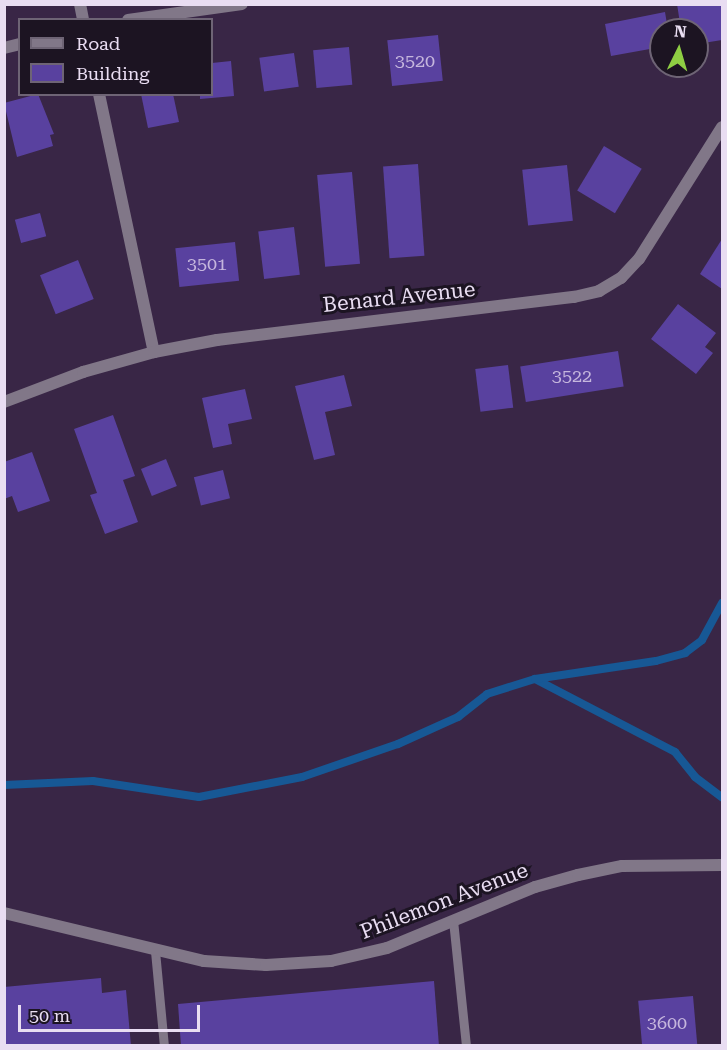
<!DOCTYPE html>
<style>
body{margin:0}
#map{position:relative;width:727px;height:1050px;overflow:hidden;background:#392646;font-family:"Roboto Serif",serif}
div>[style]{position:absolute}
.stream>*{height:8px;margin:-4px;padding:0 4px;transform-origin:4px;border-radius:4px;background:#175895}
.building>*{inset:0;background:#59419f;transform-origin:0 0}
.lane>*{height:9px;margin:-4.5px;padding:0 4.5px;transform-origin:4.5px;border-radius:4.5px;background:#817788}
.street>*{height:12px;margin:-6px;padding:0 6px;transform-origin:6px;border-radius:6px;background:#817788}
span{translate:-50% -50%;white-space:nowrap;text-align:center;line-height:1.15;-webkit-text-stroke:6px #1c1422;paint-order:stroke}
.number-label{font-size:18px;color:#c5b6dd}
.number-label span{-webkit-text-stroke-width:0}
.street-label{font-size:21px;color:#e9ddf2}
.frame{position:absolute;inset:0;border:6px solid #e9ddf2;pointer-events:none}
.legend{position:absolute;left:18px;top:18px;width:195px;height:78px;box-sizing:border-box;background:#1c1422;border:2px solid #6e6475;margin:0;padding:8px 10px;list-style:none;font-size:18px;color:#e9ddf2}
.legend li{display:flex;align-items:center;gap:12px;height:30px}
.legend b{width:30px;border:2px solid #6e6475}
.north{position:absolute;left:649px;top:18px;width:60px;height:60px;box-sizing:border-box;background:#1c1422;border:2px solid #6e6475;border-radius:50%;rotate:5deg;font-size:16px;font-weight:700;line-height:24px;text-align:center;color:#e9ddf2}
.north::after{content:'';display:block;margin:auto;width:21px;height:27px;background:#8ece43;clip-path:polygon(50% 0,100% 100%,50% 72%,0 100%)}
.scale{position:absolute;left:18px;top:1005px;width:182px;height:27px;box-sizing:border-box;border:3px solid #e9ddf2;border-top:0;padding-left:8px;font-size:18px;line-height:21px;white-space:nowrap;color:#e9ddf2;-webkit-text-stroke:4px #1c1422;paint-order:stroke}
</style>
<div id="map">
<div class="stream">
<div style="left:535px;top:679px;width:158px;rotate:27.5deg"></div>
<div style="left:675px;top:752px;width:32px;rotate:51deg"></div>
<div style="left:695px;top:777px;width:34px;rotate:37deg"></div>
<div style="left:4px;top:785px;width:89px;rotate:-2.6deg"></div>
<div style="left:93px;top:781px;width:107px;rotate:8.6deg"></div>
<div style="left:199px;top:797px;width:105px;rotate:-11deg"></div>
<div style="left:302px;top:777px;width:102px;rotate:-19deg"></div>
<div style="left:398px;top:744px;width:66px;rotate:-24.2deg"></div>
<div style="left:458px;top:717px;width:37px;rotate:-38deg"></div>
<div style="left:487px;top:694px;width:50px;rotate:-17.4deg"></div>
<div style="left:535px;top:679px;width:122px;rotate:-8.5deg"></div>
<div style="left:656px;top:661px;width:30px;rotate:-15deg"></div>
<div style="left:685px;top:653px;width:21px;rotate:-37deg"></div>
<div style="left:702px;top:640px;width:42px;rotate:-61.6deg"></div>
</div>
<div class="building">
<div style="clip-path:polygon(677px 4px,722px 4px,722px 40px,697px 44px,697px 30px,681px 30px)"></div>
<div style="clip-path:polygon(665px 12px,668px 30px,661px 30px,661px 47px,611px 56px,605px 24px)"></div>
<div style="left:438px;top:35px;width:46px;height:51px;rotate:84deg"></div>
<div style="left:349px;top:47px;width:38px;height:36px;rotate:85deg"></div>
<div style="left:294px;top:53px;width:34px;height:35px;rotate:82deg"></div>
<div style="clip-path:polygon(231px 61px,234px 96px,200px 99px,200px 94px,212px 94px,212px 63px)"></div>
<div style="clip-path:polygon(38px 94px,54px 134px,50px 135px,53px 146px,17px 157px,4px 103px)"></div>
<div style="clip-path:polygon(141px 94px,173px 94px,179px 122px,148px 128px)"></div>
<div style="left:604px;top:146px;width:44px;height:52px;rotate:31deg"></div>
<div style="left:418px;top:164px;width:92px;height:35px;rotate:86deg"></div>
<div style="left:567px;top:165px;width:56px;height:45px;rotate:84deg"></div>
<div style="left:352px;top:172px;width:92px;height:35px;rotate:85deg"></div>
<div style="left:40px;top:213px;width:24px;height:26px;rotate:75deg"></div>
<div style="left:294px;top:227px;width:48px;height:36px;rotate:83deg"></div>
<div style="clip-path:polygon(722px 239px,722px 289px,700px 274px)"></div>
<div style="left:235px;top:242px;width:39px;height:60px;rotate:84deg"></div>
<div style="left:78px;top:260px;width:42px;height:41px;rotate:68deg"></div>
<div style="clip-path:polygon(678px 304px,716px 333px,705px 347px,713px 353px,696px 374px,651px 339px)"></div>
<div style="left:618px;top:351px;width:36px;height:99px;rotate:81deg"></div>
<div style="left:508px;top:365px;width:43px;height:33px;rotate:83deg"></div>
<div style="clip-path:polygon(344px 375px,352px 406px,325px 412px,335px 455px,314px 460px,295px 386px)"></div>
<div style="clip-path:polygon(245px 389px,252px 419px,228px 424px,232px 444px,213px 448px,202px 398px)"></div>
<div style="clip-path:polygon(113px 415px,135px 476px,123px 480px,138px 522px,105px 534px,90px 495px,97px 493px,74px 429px)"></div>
<div style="clip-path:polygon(32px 452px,50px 501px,18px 512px,12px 496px,4px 499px,4px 462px)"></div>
<div style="left:166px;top:459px;width:29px;height:27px;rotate:68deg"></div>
<div style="left:223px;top:470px;width:29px;height:30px;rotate:76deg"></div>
<div style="clip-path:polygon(101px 978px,102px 993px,126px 990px,131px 1046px,4px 1046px,4px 987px)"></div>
<div style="clip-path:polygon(434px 981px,439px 1046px,181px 1046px,178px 1004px)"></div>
<div style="left:693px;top:996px;width:50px;height:55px;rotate:85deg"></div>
</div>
<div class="lane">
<div style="left:453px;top:920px;width:127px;rotate:84.1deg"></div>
<div style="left:155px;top:951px;width:95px;rotate:84.6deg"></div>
</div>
<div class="street">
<div style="left:80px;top:4px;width:16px;rotate:79deg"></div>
<div style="left:128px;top:20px;width:115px;rotate:-8deg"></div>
<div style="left:4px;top:48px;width:16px;rotate:-14deg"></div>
<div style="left:99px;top:94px;width:264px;rotate:78deg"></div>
<div style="left:4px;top:402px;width:85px;rotate:-20.8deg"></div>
<div style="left:83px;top:372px;width:74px;rotate:-15.7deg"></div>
<div style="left:154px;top:352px;width:64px;rotate:-10.8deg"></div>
<div style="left:217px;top:340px;width:360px;rotate:-6.9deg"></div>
<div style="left:574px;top:297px;width:26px;rotate:-13deg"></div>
<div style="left:599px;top:291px;width:26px;rotate:-31deg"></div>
<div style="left:621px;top:278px;width:26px;rotate:-47deg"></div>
<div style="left:639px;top:259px;width:156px;rotate:-57.8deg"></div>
<div style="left:4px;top:913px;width:206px;rotate:13.5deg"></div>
<div style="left:204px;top:961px;width:62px;rotate:3.7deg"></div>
<div style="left:266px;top:965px;width:65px;rotate:-3.5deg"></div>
<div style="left:331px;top:961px;width:57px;rotate:-13.1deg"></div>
<div style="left:387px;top:948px;width:160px;rotate:-22.4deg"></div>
<div style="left:535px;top:887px;width:45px;rotate:-15.6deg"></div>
<div style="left:578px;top:875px;width:45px;rotate:-11.6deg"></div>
<div style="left:622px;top:866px;width:100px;rotate:-0.6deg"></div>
</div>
<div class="number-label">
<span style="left:415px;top:61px">3520</span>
<span style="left:207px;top:264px">3501</span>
<span style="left:572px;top:376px">3522</span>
<span style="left:667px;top:1023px">3600</span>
</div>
<div class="street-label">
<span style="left:399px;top:297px;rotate:-6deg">Benard Avenue</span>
<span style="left:444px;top:901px;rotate:-21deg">Philemon Avenue</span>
</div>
<div class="frame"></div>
<ul class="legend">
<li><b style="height:8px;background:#817788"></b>Road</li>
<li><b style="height:16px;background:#59419f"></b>Building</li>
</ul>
<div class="north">N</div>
<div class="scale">50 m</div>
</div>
